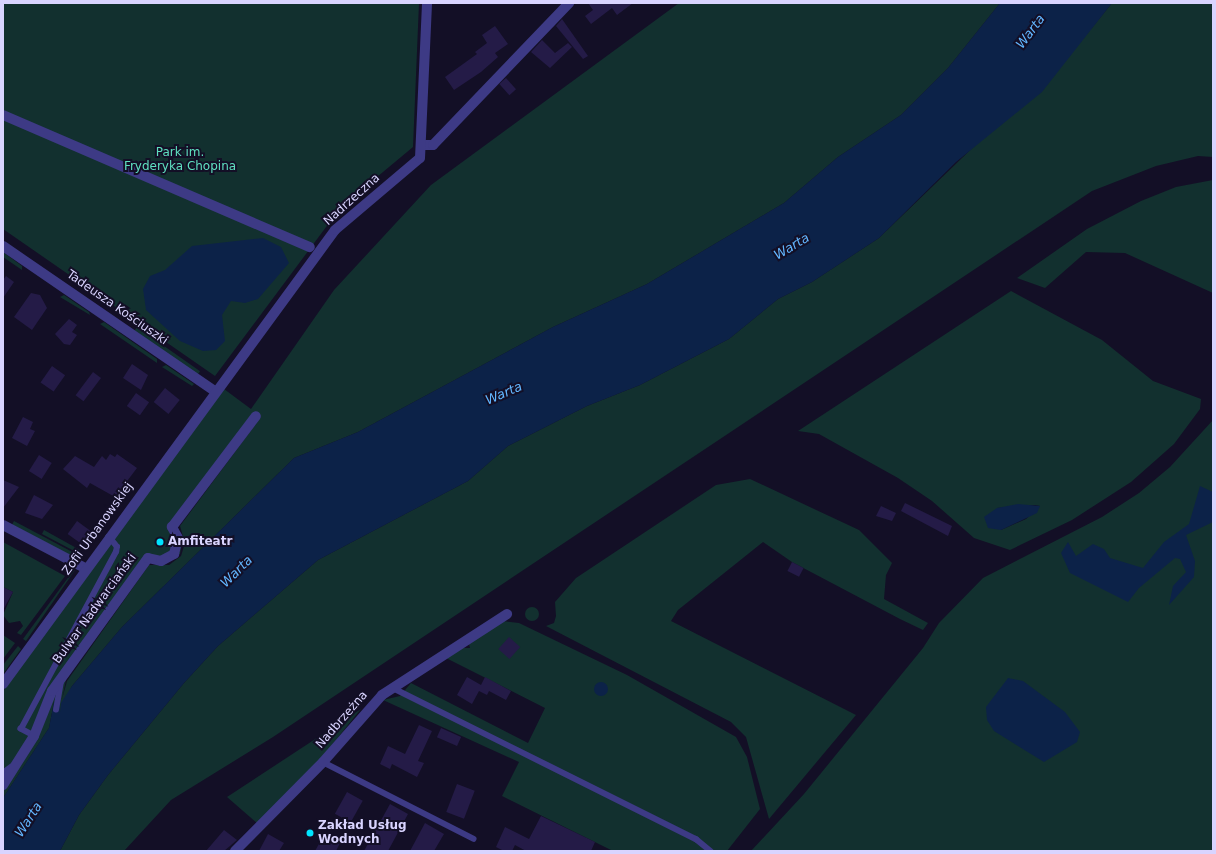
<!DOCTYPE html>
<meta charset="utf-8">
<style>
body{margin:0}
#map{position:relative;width:1216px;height:854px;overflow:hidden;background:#130f26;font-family:"DejaVu Sans",sans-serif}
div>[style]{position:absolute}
.green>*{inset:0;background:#12302f;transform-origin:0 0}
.round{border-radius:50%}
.water>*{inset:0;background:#0c2248}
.building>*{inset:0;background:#241b47;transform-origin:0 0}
.lane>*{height:5.5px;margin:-2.75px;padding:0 2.75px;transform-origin:2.75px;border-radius:2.75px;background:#3d3a85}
.street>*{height:10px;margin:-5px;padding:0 5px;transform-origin:5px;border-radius:5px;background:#3d3a85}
.dots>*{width:11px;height:11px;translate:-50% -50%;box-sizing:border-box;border:2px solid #130f26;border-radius:50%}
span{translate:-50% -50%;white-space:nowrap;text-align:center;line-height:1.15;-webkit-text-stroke:4px #130f26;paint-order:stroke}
.park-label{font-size:12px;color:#5fe0c0}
.street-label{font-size:12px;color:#d9d4ff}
.poi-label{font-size:12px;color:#d9d4ff;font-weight:700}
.left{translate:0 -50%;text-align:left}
.water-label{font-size:13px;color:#62b6ff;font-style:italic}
.frame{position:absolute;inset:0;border:4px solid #d9d4ff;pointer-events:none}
</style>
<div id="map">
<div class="green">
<div style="clip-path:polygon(3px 3px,419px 3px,413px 147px,341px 207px,215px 376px,3px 229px)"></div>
<div style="clip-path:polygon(evenodd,679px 3px,1000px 3px,948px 68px,901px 115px,838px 157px,784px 203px,647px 284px,553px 327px,358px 432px,294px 458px,122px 627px,72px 686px,60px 713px,54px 702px,49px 728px,3px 798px,3px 691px,224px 389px,251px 409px,334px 290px,431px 185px,679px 3px,261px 417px,180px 526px,185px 543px,181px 556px,169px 565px,149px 565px,67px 681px,62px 699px,66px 680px,149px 562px,166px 564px,180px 554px,183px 538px,177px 526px,261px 417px)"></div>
<div style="clip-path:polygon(1112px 3px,1213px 3px,1213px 157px,1198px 156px,1156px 166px,1092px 191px,273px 737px,171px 800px,124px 851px,60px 851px,79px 815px,108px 775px,184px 683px,218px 646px,318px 560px,468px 481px,508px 446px,587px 406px,640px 385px,729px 339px,778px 299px,812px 282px,879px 238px,1073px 51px)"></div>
<div style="clip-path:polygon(1213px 180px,1213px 293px,1125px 253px,1086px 252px,1045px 288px,1017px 278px,1087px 229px,1141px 201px,1176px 187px)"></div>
<div style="clip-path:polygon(3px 252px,22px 266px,22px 270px,3px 257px)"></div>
<div style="clip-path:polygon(evenodd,1011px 291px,1102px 340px,1153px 381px,1201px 399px,1200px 409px,1174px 444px,1131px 482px,1072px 520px,1010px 550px,974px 538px,932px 501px,898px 478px,819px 434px,798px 431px,1011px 291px,1035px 505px,1040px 506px,1026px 519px,1001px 530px,997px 508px,1035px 505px)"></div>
<div style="clip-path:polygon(64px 295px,89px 312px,90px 315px,60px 297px)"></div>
<div style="clip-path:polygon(104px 322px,157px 359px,157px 363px,100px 324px)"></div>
<div style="left:137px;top:327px;width:77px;height:6px;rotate:35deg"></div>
<div style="clip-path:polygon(166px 365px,194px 384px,192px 386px,162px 367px)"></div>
<div style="clip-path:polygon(1213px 420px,1213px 851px,751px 851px,804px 794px,923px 648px,939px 623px,983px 578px,1102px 517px,1139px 493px,1170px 467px)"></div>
<div style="clip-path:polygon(750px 479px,859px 530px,892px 563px,886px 575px,884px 599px,928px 623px,923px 630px,900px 619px,792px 562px,763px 542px,678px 610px,671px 621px,856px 715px,769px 819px,746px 737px,731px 722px,546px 626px,554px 623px,556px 616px,555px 602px,576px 578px,716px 485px)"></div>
<div style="clip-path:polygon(114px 506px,117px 508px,97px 535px,93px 533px)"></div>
<div style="left:14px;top:521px;width:72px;height:4px;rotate:28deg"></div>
<div style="clip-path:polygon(44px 530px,80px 550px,78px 553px,42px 534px)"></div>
<div style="clip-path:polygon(3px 542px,65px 576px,21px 635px,17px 633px,23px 626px,20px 621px,9px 623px,3px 615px,13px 592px,3px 587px)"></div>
<div style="clip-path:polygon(75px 570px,26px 641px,23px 639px,73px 571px)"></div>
<div class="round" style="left:525px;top:607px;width:14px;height:14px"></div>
<div style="clip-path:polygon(503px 621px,519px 623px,627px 675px,736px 737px,747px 757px,760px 809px,727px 851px,613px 851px,502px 796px,519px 762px,383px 700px,400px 696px,411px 683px,528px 743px,545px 708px,446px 658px,461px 648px,470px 648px,469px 644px)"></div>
<div style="clip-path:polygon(3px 635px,15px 643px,3px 659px,4px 647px)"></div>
<div style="clip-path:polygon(18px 646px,21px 649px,3px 674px,3px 665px)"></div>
<div style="clip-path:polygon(361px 709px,322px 757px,257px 823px,227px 797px)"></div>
</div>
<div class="water">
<div style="clip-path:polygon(1000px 3px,1112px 3px,1042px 92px,956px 162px,879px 238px,812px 282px,778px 299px,729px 339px,640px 385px,587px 406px,508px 446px,468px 481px,318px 560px,218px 646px,184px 683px,108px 775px,79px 815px,60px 851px,3px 851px,3px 798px,49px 728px,54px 702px,60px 702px,60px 712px,61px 703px,72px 686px,122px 627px,294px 458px,358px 432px,553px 327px,647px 284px,784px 203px,838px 157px,901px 115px,948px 68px)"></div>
<div style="clip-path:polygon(263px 238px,281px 247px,289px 263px,258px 299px,245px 303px,231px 301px,222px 315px,225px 341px,216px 350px,203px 351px,180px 341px,146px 310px,143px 289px,150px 276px,165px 270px,192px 246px)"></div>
<div style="clip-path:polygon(1200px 486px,1213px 492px,1213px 522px,1186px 535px,1195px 561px,1194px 577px,1169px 605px,1173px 586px,1186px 572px,1180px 559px,1175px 558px,1139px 588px,1128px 602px,1070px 573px,1061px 553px,1068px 542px,1076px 556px,1093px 544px,1104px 549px,1110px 558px,1143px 568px,1164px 542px,1189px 524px)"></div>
<div style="clip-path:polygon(1018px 504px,1040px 506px,1037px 513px,1001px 530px,988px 528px,984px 517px,997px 508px)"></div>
<div style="clip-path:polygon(1008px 678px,1023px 681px,1065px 712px,1080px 732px,1077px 742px,1044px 762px,994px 731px,987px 720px,986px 707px)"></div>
<div class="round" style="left:594px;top:682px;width:14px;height:14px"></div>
</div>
<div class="building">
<div style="clip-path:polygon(588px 3px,633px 3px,617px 15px,612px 8px,591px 24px,585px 16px,593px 10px)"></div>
<div style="clip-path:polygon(562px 19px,588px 56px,583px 59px,556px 26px)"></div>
<div style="clip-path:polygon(495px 26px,508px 44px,495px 53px,498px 57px,481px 72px,454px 90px,445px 77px,477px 54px,475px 52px,487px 43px,482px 35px)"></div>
<div style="clip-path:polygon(542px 40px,555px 53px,568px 43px,572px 47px,550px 68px,531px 52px)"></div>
<div style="left:506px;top:78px;width:15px;height:9px;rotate:48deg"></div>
<div style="clip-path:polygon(6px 276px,14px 282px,3px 298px,3px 280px)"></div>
<div style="clip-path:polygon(31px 293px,40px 295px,47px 308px,32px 330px,14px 317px)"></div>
<div style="clip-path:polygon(69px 319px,77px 325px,72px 332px,77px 335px,70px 345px,64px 344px,55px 334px)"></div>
<div style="clip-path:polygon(132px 364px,148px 375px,141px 390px,123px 378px)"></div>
<div style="left:52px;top:366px;width:16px;height:20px;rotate:35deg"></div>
<div style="left:93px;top:372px;width:10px;height:29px;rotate:37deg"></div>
<div style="left:165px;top:388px;width:19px;height:18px;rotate:39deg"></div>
<div style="left:136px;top:393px;width:16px;height:16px;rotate:35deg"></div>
<div style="clip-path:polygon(23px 417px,33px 422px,30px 429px,35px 431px,27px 446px,12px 438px)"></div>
<div style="clip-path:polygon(110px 454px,115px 457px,117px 454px,137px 468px,115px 497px,90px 483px,87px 488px,63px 469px,75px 456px,94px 467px,102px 456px,106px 460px)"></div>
<div style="left:39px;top:455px;width:15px;height:19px;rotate:32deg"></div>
<div style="clip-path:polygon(3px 480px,19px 487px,3px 508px)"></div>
<div style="clip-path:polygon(34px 495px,53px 505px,42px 519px,25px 513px)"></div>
<div style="clip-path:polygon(905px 503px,952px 526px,948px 536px,901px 511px)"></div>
<div style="clip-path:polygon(881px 506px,896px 513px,892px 521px,876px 516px)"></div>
<div style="left:77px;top:521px;width:19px;height:16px;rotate:36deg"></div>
<div style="left:792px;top:562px;width:13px;height:10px;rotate:27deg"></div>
<div style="clip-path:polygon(3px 587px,13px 592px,3px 610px)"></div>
<div style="left:509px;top:637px;width:15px;height:16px;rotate:42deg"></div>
<div style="clip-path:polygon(467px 677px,481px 685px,485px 677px,511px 691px,506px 700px,489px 691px,487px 695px,479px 691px,472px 704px,457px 695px)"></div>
<div style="clip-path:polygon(419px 725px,432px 731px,418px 761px,424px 763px,417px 777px,392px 764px,390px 769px,380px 764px,388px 746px,405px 754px)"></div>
<div style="left:441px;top:728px;width:22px;height:10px;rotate:24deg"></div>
<div style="left:457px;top:784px;width:19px;height:30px;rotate:21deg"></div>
<div style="left:347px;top:792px;width:18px;height:25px;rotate:29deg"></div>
<div style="clip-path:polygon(390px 804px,408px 814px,388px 851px,364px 851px)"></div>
<div style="clip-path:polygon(541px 816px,595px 842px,591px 851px,526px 851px,515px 845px,512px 851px,504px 851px,496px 847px,505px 827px,529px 839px)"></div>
<div style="clip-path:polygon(425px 823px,444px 834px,434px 851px,410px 851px)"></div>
<div style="clip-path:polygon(224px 830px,237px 840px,224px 851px,206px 851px)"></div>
<div style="clip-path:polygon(325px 833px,341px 841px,336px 851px,315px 851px)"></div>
<div style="clip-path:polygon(268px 834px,284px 843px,279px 851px,259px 851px)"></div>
</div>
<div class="lane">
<div style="left:393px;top:688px;width:339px;rotate:26.5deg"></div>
<div style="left:696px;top:839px;width:19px;rotate:39deg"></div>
<div style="left:56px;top:710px;width:27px;rotate:-80deg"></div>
<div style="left:34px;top:736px;width:15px;rotate:-152deg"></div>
<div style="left:21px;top:729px;width:201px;rotate:-61.8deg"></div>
<div style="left:116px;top:552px;width:5px;rotate:-79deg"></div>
<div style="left:117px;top:547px;width:13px;rotate:-129deg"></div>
<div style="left:323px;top:762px;width:169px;rotate:27deg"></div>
<div style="left:3px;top:773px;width:10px;rotate:-37deg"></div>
</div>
<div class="street">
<div style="left:3px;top:115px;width:334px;rotate:23.3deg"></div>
<div style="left:422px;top:145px;width:11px"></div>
<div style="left:433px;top:145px;width:197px;rotate:-46.2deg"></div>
<div style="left:3px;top:246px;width:258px;rotate:34.4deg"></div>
<div style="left:3px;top:525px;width:93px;rotate:27.7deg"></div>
<div style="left:3px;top:684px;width:562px;rotate:-53.82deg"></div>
<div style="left:335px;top:230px;width:111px;rotate:-40.3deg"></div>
<div style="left:420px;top:158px;width:155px;rotate:-87.4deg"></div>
<div style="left:3px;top:785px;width:58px;rotate:-57.7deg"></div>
<div style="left:34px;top:736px;width:48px;rotate:-68.2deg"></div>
<div style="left:52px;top:691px;width:164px;rotate:-54.2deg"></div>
<div style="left:148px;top:558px;width:13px;rotate:13deg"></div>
<div style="left:161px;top:561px;width:15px;rotate:-28deg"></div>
<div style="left:174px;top:554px;width:16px;rotate:-76deg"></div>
<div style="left:178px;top:538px;width:13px;rotate:-119deg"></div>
<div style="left:172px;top:527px;width:139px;rotate:-52.9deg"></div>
<div style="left:235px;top:851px;width:125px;rotate:-45.3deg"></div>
<div style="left:323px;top:762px;width:89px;rotate:-48.6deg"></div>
<div style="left:382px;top:695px;width:149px;rotate:-32.9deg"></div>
</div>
<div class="dots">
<div style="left:160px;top:542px;background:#00e5ff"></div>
<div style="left:310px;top:833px;background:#00e5ff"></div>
</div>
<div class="park-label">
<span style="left:180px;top:160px">Park im.<br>Fryderyka Chopina</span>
</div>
<div class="street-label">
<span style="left:352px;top:200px;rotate:-42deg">Nadrzeczna</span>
<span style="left:117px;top:308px;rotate:35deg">Tadeusza Kościuszki</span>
<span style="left:98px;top:529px;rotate:-54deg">Zofii Urbanowskiej</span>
<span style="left:95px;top:609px;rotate:-54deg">Bulwar Nadwarciański</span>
<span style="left:342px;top:720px;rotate:-49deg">Nadbrzeżna</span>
</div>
<div class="poi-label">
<span class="left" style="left:168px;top:542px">Amfiteatr</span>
<span class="left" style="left:318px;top:833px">Zakład Usług<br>Wodnych</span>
</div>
<div class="water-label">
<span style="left:1031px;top:32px;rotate:-53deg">Warta</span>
<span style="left:792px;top:247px;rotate:-31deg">Warta</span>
<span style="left:504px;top:394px;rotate:-23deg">Warta</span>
<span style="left:237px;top:572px;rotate:-45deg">Warta</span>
<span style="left:29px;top:820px;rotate:-57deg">Warta</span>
</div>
<div class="frame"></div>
</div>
